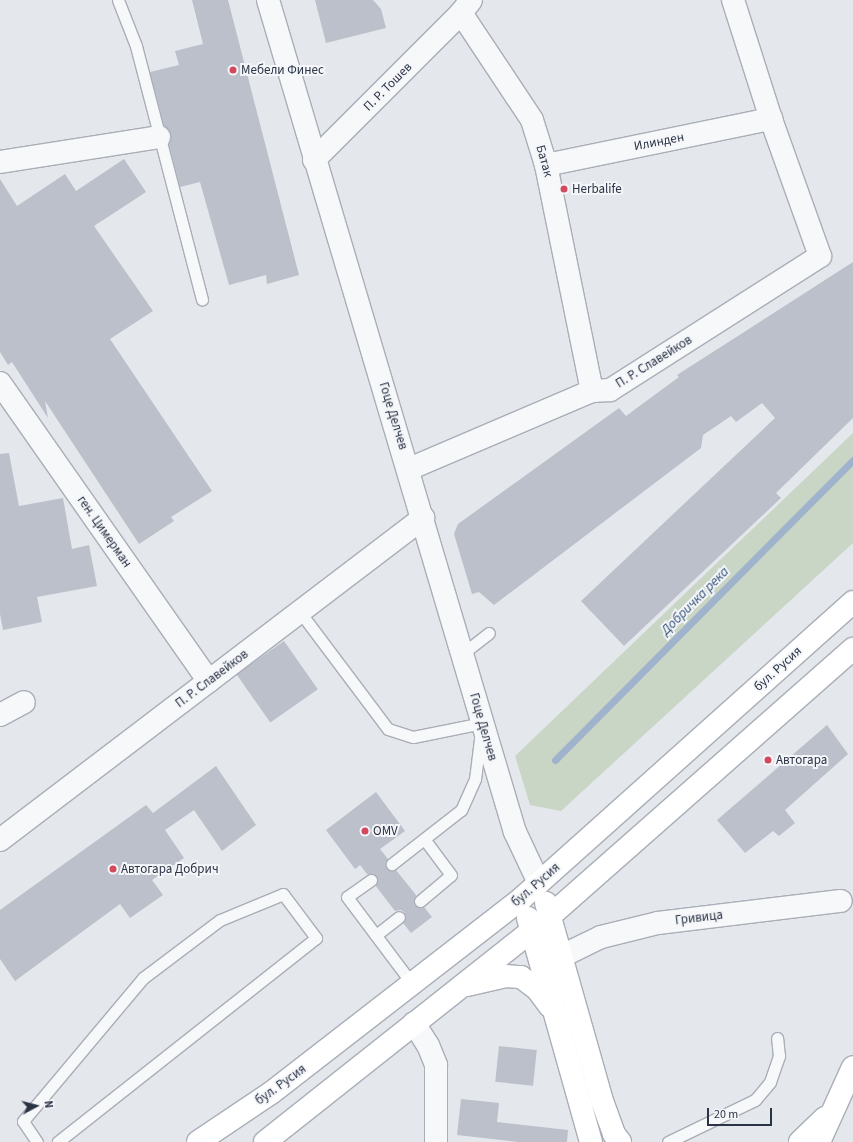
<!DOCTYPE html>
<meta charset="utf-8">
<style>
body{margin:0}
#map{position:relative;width:853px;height:1142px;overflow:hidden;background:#e4e7ec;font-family:"Source Sans 3",sans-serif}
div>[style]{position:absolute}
.green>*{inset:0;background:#c9d6c5}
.stream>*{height:7px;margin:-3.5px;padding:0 3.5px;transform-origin:3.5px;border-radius:3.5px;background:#9fb4cc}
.building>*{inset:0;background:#bbc0ca;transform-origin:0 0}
.roads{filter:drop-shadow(1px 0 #a9aeb7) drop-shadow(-1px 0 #a9aeb7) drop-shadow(0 1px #a9aeb7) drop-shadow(0 -1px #a9aeb7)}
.service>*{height:11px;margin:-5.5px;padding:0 5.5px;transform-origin:5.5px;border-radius:5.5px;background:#f7f8fa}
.minor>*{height:22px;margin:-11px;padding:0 11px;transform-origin:11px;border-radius:11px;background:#f7f8fa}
.secondary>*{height:22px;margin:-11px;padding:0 11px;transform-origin:11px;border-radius:11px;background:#fff}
.dots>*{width:11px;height:11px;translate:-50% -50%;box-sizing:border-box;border:2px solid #f4f6f9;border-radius:50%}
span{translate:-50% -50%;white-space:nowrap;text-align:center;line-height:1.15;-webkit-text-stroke:4px #f4f6f9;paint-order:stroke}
.poi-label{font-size:13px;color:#2b3445}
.left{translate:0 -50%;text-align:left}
.street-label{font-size:13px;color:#2b3445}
.water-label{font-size:14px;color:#34527a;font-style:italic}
.north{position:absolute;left:16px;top:1086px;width:40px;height:40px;-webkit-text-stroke:3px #f4f6f9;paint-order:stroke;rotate:83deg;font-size:11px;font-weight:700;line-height:16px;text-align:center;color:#2b3445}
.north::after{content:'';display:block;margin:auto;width:14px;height:18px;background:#2b3445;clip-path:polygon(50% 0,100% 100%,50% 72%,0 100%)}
.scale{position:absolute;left:707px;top:1108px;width:65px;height:18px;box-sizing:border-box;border:2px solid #2b3445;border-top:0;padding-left:5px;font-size:12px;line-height:14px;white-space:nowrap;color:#2b3445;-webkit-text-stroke:3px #f4f6f9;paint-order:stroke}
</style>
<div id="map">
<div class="green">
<div style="clip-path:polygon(853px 433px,853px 543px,561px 811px,530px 805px,515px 756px)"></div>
</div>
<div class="stream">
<div style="left:555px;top:760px;width:423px;rotate:-45.2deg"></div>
</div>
<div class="building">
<div style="clip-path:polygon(192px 0,228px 0,299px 275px,267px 284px,266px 275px,229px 285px,200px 182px,180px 187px,169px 144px,171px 135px,164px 126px,150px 72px,179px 65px,175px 51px,203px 44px)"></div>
<div style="clip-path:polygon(315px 0,373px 0,381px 9px,386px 28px,326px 43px)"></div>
<div style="clip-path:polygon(124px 159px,146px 192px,94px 226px,153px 311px,110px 339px,212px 491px,171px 517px,174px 521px,139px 544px,45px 401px,48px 418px,12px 362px,8px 365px,0 352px,0 179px,17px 206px,65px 174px,76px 191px)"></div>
<div style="clip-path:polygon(853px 262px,853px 418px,776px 493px,781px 498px,624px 646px,581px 601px,775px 418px,762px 403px,736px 422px,731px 416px,703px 435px,701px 448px,494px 605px,479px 592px,472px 594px,454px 534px,458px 524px,619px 408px,626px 416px,679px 377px,677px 375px)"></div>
<div style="clip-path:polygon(9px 453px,19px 506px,63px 498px,72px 549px,89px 545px,97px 586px,37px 597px,42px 622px,3px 630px,0 614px,0 454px)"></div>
<div style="left:284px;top:641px;width:59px;height:58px;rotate:55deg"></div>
<div style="clip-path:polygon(827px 725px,848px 754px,785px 810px,795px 823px,779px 836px,773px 831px,745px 853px,717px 820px)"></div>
<div style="clip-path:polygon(216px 766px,256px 825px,222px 851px,194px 810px,165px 830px,184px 858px,152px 880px,163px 895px,130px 918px,120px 904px,15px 981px,0 959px,0 910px,146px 805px,153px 813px)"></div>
<div style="clip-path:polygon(376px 792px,405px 831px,380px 849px,388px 859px,386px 868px,396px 870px,416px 895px,414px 905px,424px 907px,432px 917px,411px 933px,403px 923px,405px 913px,401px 910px,395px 911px,375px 885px,376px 876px,367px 874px,360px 865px,355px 869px,326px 830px)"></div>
<div style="left:499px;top:1046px;width:38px;height:36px;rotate:6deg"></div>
<div style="clip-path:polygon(461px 1099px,499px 1103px,497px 1122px,568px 1130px,567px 1142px,518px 1142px,457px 1135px)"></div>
</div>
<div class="roads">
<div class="service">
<div style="left:118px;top:0;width:49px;rotate:68.6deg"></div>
<div style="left:136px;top:46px;width:262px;rotate:75.4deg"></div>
<div style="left:300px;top:612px;width:146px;rotate:53.1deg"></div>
<div style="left:388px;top:729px;width:26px;rotate:18deg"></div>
<div style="left:413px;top:737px;width:70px;rotate:-11.5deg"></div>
<div style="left:482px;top:723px;width:56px;rotate:97.1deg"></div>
<div style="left:475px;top:779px;width:34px;rotate:114deg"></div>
<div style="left:461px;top:810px;width:88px;rotate:142deg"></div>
<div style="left:462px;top:654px;width:34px;rotate:-38deg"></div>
<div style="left:371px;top:880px;width:29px;rotate:145deg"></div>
<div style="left:347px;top:897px;width:110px;rotate:53.1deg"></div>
<div style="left:420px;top:901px;width:40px;rotate:-40deg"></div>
<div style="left:451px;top:875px;width:44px;rotate:-126.6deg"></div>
<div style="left:376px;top:935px;width:29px;rotate:-38deg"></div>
<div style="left:37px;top:1142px;width:25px;rotate:-124deg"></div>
<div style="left:23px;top:1121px;width:187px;rotate:-50deg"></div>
<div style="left:143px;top:978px;width:96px;rotate:-37deg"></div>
<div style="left:220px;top:920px;width:68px;rotate:-22.4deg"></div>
<div style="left:283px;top:894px;width:55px;rotate:53.1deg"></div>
<div style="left:316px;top:938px;width:329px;rotate:141.7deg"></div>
<div style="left:668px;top:1142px;width:97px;rotate:-25.8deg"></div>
<div style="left:755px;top:1100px;width:23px;rotate:-50deg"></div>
<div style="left:770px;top:1082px;width:28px;rotate:-71deg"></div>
<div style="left:779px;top:1056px;width:18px;rotate:-96deg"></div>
</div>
<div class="minor">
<div style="left:268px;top:0;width:868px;rotate:73.47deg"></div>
<div style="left:515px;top:832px;width:56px;rotate:64.8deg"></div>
<div style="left:461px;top:13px;width:128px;rotate:56.4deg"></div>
<div style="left:532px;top:120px;width:47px;rotate:72.7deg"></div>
<div style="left:546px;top:165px;width:231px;rotate:78.5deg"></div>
<div style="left:314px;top:160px;width:208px;rotate:-45deg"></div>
<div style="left:461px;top:13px;width:16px;rotate:-52deg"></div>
<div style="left:0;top:162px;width:161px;rotate:-8.9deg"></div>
<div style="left:546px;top:165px;width:230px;rotate:-11.6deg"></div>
<div style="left:771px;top:119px;width:125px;rotate:-107.7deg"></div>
<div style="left:0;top:383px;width:364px;rotate:55deg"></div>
<div style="left:409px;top:469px;width:199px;rotate:-23.1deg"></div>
<div style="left:592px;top:391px;width:18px;rotate:-3deg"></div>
<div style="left:610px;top:390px;width:249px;rotate:-32.5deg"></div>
<div style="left:820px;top:256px;width:145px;rotate:-109.7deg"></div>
<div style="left:0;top:715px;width:27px;rotate:-28deg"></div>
<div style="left:0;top:840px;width:532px;rotate:-37.28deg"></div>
<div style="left:562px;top:956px;width:43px;rotate:-26deg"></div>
<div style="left:601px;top:937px;width:59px;rotate:-13.8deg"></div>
<div style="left:658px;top:923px;width:184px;rotate:-6.9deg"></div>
<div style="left:414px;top:1023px;width:26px;rotate:58deg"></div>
<div style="left:428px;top:1045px;width:22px;rotate:68deg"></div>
<div style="left:436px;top:1065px;width:77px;rotate:90deg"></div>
</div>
<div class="secondary">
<div style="left:546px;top:903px;width:203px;rotate:74.2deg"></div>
<div style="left:601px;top:1098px;width:38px;rotate:70deg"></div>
<div style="left:614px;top:1134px;width:10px;rotate:53deg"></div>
<div style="left:528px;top:918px;width:233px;rotate:74.3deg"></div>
<div style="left:467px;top:985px;width:39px;rotate:-13deg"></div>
<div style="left:505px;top:976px;width:16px;rotate:4deg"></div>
<div style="left:521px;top:977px;width:20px;rotate:37deg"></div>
<div style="left:537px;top:989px;width:21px;rotate:53deg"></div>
<div style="left:198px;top:1142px;width:88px;rotate:-33.9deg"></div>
<div style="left:271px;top:1093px;width:318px;rotate:-37.8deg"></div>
<div style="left:522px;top:898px;width:444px;rotate:-41.8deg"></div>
<div style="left:265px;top:1142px;width:364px;rotate:-38.4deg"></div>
<div style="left:550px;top:916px;width:404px;rotate:-41.4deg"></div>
<div style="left:800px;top:1142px;width:35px;rotate:-44deg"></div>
<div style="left:819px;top:1142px;width:82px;rotate:-65.6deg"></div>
</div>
</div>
<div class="dots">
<div style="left:233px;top:70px;background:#d1495b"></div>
<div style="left:564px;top:189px;background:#d1495b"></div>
<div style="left:768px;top:760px;background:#d1495b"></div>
<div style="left:365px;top:831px;background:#d1495b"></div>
<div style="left:113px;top:869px;background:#d1495b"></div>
</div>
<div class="poi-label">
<span class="left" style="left:241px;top:70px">Мебели Финес</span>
<span class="left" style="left:572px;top:189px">Herbalife</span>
<span class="left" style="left:776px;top:760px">Aвтогара</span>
<span class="left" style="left:373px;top:831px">OMV</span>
<span class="left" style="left:121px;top:869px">Автогара Добрич</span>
</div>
<div class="street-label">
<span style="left:388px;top:87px;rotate:-45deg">П. Р. Тошев</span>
<span style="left:659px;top:142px;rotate:-11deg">Илинден</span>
<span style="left:544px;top:161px;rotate:75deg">Батак</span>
<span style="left:654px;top:362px;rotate:-32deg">П. Р. Славейков</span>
<span style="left:393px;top:416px;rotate:73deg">Гоце Делчев</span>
<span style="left:104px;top:532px;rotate:55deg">ген. Цимерман</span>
<span style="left:778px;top:669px;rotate:-42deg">бул. Русия</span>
<span style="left:212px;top:679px;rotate:-37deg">П. Р. Славейков</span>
<span style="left:483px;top:727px;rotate:74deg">Гоце Делчев</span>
<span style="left:536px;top:885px;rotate:-41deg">бул. Русия</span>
<span style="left:699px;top:918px;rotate:-7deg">Гривица</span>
<span style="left:281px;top:1085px;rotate:-36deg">бул. Русия</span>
</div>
<div class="water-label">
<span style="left:695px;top:601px;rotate:-45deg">Добричка река</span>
</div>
<div class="north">N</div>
<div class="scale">20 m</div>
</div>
